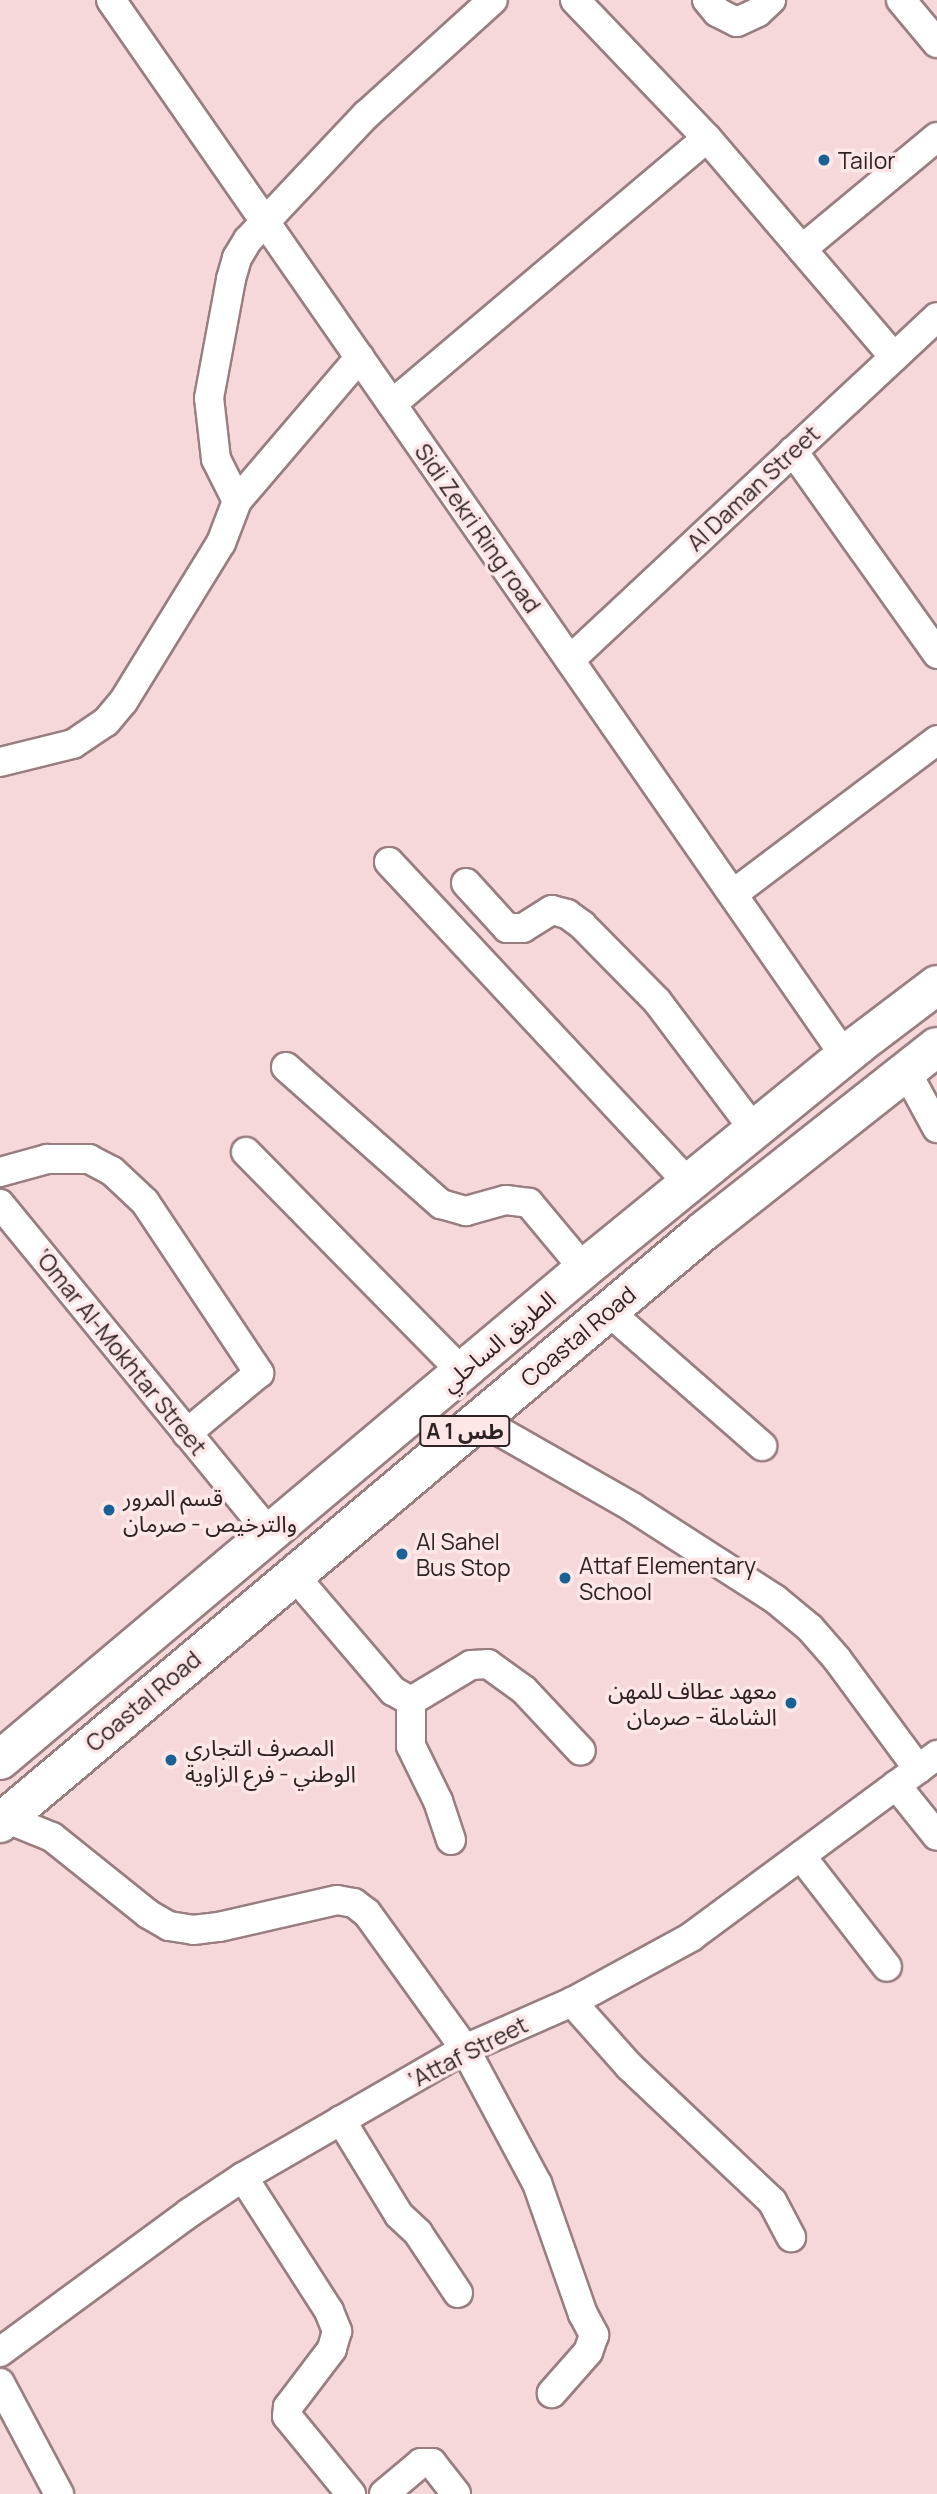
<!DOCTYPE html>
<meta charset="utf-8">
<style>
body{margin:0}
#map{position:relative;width:937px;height:2494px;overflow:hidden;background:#f6d8da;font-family:Manrope,"Noto Sans Arabic",sans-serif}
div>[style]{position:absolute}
.roads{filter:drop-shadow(2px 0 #997e80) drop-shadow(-2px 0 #997e80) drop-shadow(0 2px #997e80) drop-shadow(0 -2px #997e80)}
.minor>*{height:28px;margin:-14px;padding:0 14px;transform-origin:14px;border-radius:14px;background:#fff}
.highway>*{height:38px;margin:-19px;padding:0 19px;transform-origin:19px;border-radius:19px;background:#fff}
.dots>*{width:19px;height:19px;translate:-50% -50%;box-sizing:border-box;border:4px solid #ffe7e8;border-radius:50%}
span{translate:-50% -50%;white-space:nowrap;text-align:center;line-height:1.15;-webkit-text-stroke:7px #ffe7e8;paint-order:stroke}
.shield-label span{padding:2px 5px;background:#ffe7e8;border:2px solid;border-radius:5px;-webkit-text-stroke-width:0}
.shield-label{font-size:21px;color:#2e2324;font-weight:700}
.poi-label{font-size:23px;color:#2e2324}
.left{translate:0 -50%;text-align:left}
.right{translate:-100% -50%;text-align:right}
.street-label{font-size:23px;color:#2e2324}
</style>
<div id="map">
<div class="roads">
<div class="minor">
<div style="left:111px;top:0;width:1286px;rotate:55.2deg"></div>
<div style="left:575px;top:0;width:191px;rotate:46.3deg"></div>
<div style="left:707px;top:138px;width:288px;rotate:49.5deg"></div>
<div style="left:707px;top:0;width:16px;rotate:50deg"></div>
<div style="left:717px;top:12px;width:22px;rotate:27deg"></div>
<div style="left:737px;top:22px;width:23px;rotate:-25deg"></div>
<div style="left:758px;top:12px;width:18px;rotate:-43deg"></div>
<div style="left:901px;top:0;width:56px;rotate:50.1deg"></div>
<div style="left:802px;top:249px;width:175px;rotate:-39.7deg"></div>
<div style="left:392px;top:404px;width:412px;rotate:-40.2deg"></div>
<div style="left:793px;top:451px;width:249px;rotate:54.6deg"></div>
<div style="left:237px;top:501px;width:189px;rotate:-49.5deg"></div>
<div style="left:570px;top:660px;width:502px;rotate:-43.06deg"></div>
<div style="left:0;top:762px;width:75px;rotate:-13.9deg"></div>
<div style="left:73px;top:744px;width:40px;rotate:-34deg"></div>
<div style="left:106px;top:722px;width:26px;rotate:-50deg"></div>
<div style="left:123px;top:702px;width:187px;rotate:-58.4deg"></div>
<div style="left:221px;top:543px;width:45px;rotate:-69.1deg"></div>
<div style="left:237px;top:501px;width:47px;rotate:-116.6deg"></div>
<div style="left:216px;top:459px;width:61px;rotate:-96.5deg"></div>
<div style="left:209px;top:398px;width:121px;rotate:-79.5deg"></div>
<div style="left:231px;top:279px;width:22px;rotate:-74deg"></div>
<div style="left:237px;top:258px;width:21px;rotate:-59deg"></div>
<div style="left:248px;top:240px;width:172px;rotate:-46.7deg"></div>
<div style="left:366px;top:115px;width:171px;rotate:-42.2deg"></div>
<div style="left:389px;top:862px;width:440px;rotate:47deg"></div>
<div style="left:466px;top:883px;width:61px;rotate:47.7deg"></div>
<div style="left:507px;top:928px;width:16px"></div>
<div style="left:523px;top:928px;width:34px;rotate:-32deg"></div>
<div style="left:552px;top:910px;width:16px;rotate:15deg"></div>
<div style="left:567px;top:914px;width:19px;rotate:36deg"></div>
<div style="left:582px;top:925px;width:107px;rotate:45.4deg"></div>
<div style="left:657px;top:1001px;width:163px;rotate:53deg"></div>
<div style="left:733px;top:894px;width:256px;rotate:-37deg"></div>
<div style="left:286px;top:1067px;width:207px;rotate:41.5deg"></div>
<div style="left:441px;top:1204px;width:26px;rotate:16deg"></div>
<div style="left:466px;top:1211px;width:41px;rotate:-15.4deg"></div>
<div style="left:506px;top:1200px;width:23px;rotate:7deg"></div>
<div style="left:529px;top:1203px;width:86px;rotate:50.2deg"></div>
<div style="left:906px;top:1071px;width:65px;rotate:61.5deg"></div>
<div style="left:246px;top:1152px;width:308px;rotate:45.5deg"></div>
<div style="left:0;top:1172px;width:49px;rotate:-15.5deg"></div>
<div style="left:47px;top:1159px;width:42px"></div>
<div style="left:89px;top:1159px;width:26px;rotate:28deg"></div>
<div style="left:112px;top:1171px;width:45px;rotate:43.2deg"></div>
<div style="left:145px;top:1202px;width:206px;rotate:56.3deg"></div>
<div style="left:259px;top:1373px;width:94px;rotate:140.2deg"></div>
<div style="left:0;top:1204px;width:425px;rotate:50.7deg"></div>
<div style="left:608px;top:1311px;width:205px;rotate:41.2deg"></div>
<div style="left:478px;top:1419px;width:177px;rotate:29.7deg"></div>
<div style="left:632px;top:1507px;width:170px;rotate:32.8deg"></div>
<div style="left:775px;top:1599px;width:45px;rotate:39.6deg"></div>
<div style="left:810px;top:1628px;width:41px;rotate:48.9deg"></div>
<div style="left:837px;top:1659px;width:137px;rotate:53.6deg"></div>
<div style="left:293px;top:1574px;width:154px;rotate:49.5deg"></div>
<div style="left:393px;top:1691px;width:21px;rotate:29deg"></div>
<div style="left:411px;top:1701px;width:70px;rotate:-31deg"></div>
<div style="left:471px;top:1665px;width:17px;rotate:-3deg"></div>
<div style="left:488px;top:1664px;width:44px;rotate:35.8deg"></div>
<div style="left:524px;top:1690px;width:83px;rotate:46.9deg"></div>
<div style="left:411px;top:1701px;width:45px;rotate:90deg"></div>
<div style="left:411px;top:1746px;width:61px;rotate:63.9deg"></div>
<div style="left:438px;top:1801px;width:41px;rotate:71.6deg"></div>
<div style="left:896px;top:1785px;width:65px;rotate:51.2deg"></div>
<div style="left:0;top:1816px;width:56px;rotate:22deg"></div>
<div style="left:52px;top:1837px;width:123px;rotate:38.7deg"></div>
<div style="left:148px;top:1914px;width:24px;rotate:30deg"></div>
<div style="left:169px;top:1926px;width:24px;rotate:9deg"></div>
<div style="left:193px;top:1930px;width:26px;rotate:-7deg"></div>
<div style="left:219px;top:1927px;width:121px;rotate:-12.9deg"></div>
<div style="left:337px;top:1900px;width:17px;rotate:10deg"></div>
<div style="left:354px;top:1903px;width:16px;rotate:38deg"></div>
<div style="left:367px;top:1913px;width:168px;rotate:54.2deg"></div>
<div style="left:465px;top:2049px;width:152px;rotate:61.8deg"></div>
<div style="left:537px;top:2183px;width:139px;rotate:70.7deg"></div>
<div style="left:583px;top:2314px;width:24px;rotate:62deg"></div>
<div style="left:594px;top:2335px;width:18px;rotate:109deg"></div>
<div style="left:588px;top:2352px;width:55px;rotate:131.3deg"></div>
<div style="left:801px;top:1856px;width:140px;rotate:52.2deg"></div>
<div style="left:572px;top:2002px;width:86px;rotate:48.3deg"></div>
<div style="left:629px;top:2066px;width:197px;rotate:43.4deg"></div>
<div style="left:772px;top:2201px;width:41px;rotate:62.2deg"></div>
<div style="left:341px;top:2120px;width:111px;rotate:58.6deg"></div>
<div style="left:399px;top:2215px;width:26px;rotate:43deg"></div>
<div style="left:418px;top:2233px;width:72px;rotate:56.3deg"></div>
<div style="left:243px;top:2177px;width:159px;rotate:57.3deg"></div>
<div style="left:329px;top:2311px;width:22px;rotate:68deg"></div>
<div style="left:337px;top:2331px;width:19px;rotate:106deg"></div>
<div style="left:332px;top:2349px;width:73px;rotate:127.2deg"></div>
<div style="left:288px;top:2407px;width:9px;rotate:96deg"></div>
<div style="left:287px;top:2416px;width:101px;rotate:50.6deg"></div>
<div style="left:0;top:2352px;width:235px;rotate:-36.3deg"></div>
<div style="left:189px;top:2213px;width:65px;rotate:-33.7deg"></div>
<div style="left:243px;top:2177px;width:256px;rotate:-30deg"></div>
<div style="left:465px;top:2049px;width:117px;rotate:-23.7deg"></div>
<div style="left:572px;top:2002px;width:136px;rotate:-28.6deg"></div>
<div style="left:691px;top:1937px;width:306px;rotate:-36.5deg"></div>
<div style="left:0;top:2383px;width:126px;rotate:62deg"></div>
<div style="left:384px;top:2494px;width:48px;rotate:-40deg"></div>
<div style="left:421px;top:2463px;width:11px"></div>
<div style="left:432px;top:2463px;width:39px;rotate:52deg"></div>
</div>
<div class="highway">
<div style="left:0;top:1760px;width:780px;rotate:-40.06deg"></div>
<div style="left:597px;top:1258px;width:337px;rotate:-39.2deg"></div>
<div style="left:858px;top:1045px;width:99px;rotate:-37.2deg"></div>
<div style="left:0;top:1823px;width:921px;rotate:-40.07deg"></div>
<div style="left:705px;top:1230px;width:295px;rotate:-38.3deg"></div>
</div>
</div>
<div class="dots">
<div style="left:824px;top:160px;background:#196296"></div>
<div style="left:109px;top:1510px;background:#196296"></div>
<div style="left:402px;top:1554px;background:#196296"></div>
<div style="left:565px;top:1578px;background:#196296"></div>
<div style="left:791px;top:1703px;background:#196296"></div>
<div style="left:171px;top:1760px;background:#196296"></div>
</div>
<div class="shield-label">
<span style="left:465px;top:1431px">A 1 طس</span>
</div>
<div class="poi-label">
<span class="left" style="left:838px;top:160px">Tailor</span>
<span class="left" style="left:123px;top:1510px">قسم المرور<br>والترخيص - صرمان</span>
<span class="left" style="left:416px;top:1554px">Al Sahel<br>Bus Stop</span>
<span class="left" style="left:579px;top:1578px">Attaf Elementary<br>School</span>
<span class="right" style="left:777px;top:1703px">معهد عطاف للمهن<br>الشاملة - صرمان</span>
<span class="left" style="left:185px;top:1760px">المصرف التجاري<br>الوطني - فرع الزاوية</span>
</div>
<div class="street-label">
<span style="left:753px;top:488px;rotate:-43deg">Al Daman Street</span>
<span style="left:478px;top:528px;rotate:55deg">Sidi Zekri Ring road</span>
<span style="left:578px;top:1336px;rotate:-40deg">Coastal Road</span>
<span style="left:498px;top:1341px;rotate:-40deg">الطريق الساحلي</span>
<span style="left:121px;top:1352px;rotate:51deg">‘Omar Al-Mokhtar Street</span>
<span style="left:143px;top:1701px;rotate:-40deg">Coastal Road</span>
<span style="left:468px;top:2052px;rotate:-27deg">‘Attaf Street</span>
</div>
</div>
